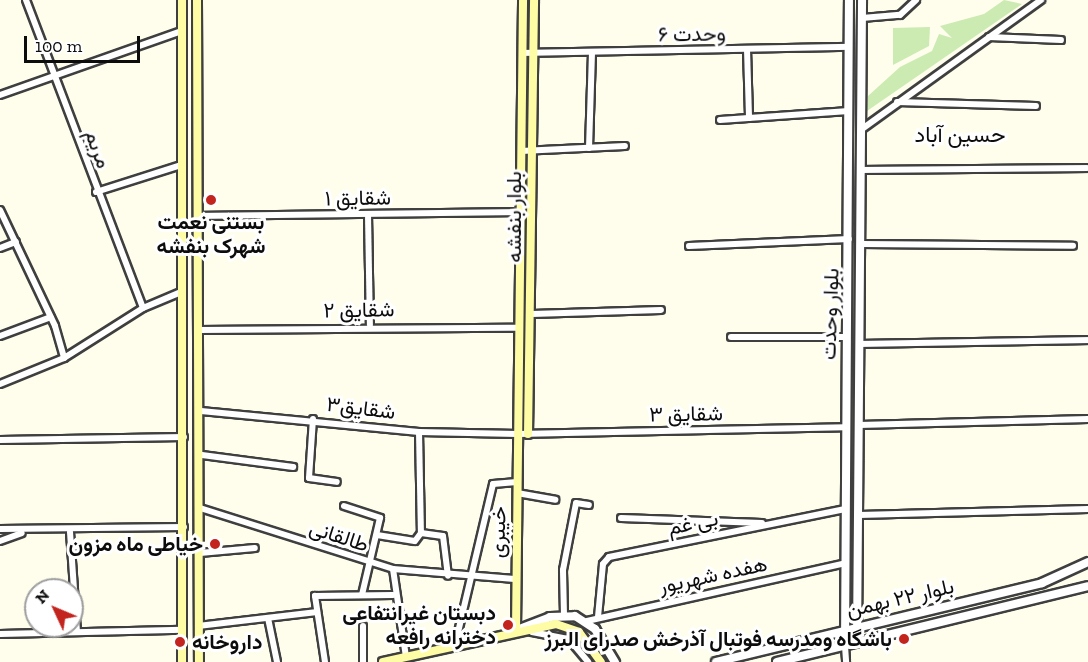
<!DOCTYPE html>
<meta charset="utf-8">
<style>
body{margin:0}
#map{position:relative;width:1088px;height:662px;overflow:hidden;background:#fffdeb;font-family:"Zilla Slab",Vazirmatn,serif}
div>[style]{position:absolute}
.green>*{inset:0;background:#ccebb3}
.roads{filter:drop-shadow(2px 0 #3f3f3f) drop-shadow(-2px 0 #3f3f3f) drop-shadow(0 2px #3f3f3f) drop-shadow(0 -2px #3f3f3f)}
.minor>*{height:6px;margin:-3px;padding:0 3px;transform-origin:3px;border-radius:3px;background:#fff}
.tertiary>*{height:8px;margin:-4px;padding:0 4px;transform-origin:4px;border-radius:4px;background:#fff}
.secondary>*{height:8px;margin:-4px;padding:0 4px;transform-origin:4px;border-radius:4px;background:#fffca6}
.dots>*{width:16px;height:16px;translate:-50% -50%;box-sizing:border-box;border:3px solid #fff;border-radius:50%}
span{translate:-50% -50%;white-space:nowrap;text-align:center;line-height:1.15;-webkit-text-stroke:6px #fff;paint-order:stroke}
.street-label{font-size:21px;color:#0c0c0c}
.poi-label{font-size:21px;color:#0c0c0c;font-weight:700}
.right{translate:-100% -50%;text-align:right}
.left{translate:0 -50%;text-align:left}
.neighbourhood-label{font-size:22px;color:#0c0c0c}
.north{position:absolute;left:24px;top:578px;width:60px;height:60px;box-sizing:border-box;background:#fff;border:2px solid #9e9e9e;border-radius:50%;rotate:314deg;font-size:16px;font-weight:700;line-height:24px;text-align:center;color:#0c0c0c}
.north::after{content:'';display:block;margin:auto;width:21px;height:27px;background:#c3241e;clip-path:polygon(50% 0,100% 100%,50% 72%,0 100%)}
.scale{position:absolute;left:24px;top:36px;width:116px;height:27px;box-sizing:border-box;border:3px solid #0c0c0c;border-top:0;padding-left:8px;font-size:18px;line-height:21px;white-space:nowrap;color:#0c0c0c;-webkit-text-stroke:4px #fff;paint-order:stroke}
</style>
<div id="map">
<div class="green">
<div style="clip-path:polygon(1004px 0,1022px 4px,867px 111px,868px 96px,900px 67px,932px 51px,939px 34px,952px 38px,940px 26px,984px 14px)"></div>
<div style="clip-path:polygon(930px 27px,929px 46px,893px 65px,893px 28px)"></div>
</div>
<div class="roads">
<div class="minor">
<div style="left:26px;top:0;width:329px;rotate:69.2deg"></div>
<div style="left:862px;top:18px;width:38px;rotate:-5deg"></div>
<div style="left:900px;top:15px;width:22px;rotate:-43deg"></div>
<div style="left:989px;top:37px;width:72px;rotate:2.4deg"></div>
<div style="left:747px;top:49px;width:69px;rotate:88.3deg"></div>
<div style="left:523px;top:53px;width:326px;rotate:-1.1deg"></div>
<div style="left:0;top:95px;width:193px;rotate:-19.4deg"></div>
<div style="left:897px;top:102px;width:139px;rotate:1.6deg"></div>
<div style="left:720px;top:120px;width:129px;rotate:-4deg"></div>
<div style="left:862px;top:129px;width:221px;rotate:-35.8deg"></div>
<div style="left:589px;top:148px;width:95px;rotate:-88.2deg"></div>
<div style="left:521px;top:151px;width:104px;rotate:-2.8deg"></div>
<div style="left:862px;top:170px;width:225px;rotate:-0.5deg"></div>
<div style="left:96px;top:192px;width:89px;rotate:-17.6deg"></div>
<div style="left:0;top:210px;width:128px;rotate:64.6deg"></div>
<div style="left:55px;top:326px;width:33px;rotate:74deg"></div>
<div style="left:368px;top:215px;width:110px;rotate:89deg"></div>
<div style="left:197px;top:216px;width:323px;rotate:-0.7deg"></div>
<div style="left:862px;top:244px;width:211px;rotate:0.5deg"></div>
<div style="left:689px;top:246px;width:160px;rotate:-2.5deg"></div>
<div style="left:0;top:248px;width:17px;rotate:-21deg"></div>
<div style="left:532px;top:314px;width:129px;rotate:-1.8deg"></div>
<div style="left:199px;top:330px;width:320px;rotate:-0.4deg"></div>
<div style="left:0;top:336px;width:54px;rotate:-20.4deg"></div>
<div style="left:731px;top:337px;width:116px"></div>
<div style="left:861px;top:344px;width:227px;rotate:-1deg"></div>
<div style="left:0;top:384px;width:69px;rotate:-22.1deg"></div>
<div style="left:64px;top:358px;width:93px;rotate:-32.3deg"></div>
<div style="left:143px;top:308px;width:41px;rotate:-22.8deg"></div>
<div style="left:201px;top:411px;width:219px;rotate:5.5deg"></div>
<div style="left:419px;top:432px;width:99px;rotate:1.2deg"></div>
<div style="left:518px;top:434px;width:327px;rotate:-1.2deg"></div>
<div style="left:313px;top:419px;width:59px;rotate:93.9deg"></div>
<div style="left:309px;top:478px;width:28px;rotate:8deg"></div>
<div style="left:859px;top:425px;width:229px;rotate:-1.5deg"></div>
<div style="left:419px;top:432px;width:101px;rotate:88.9deg"></div>
<div style="left:0;top:440px;width:184px;rotate:-0.9deg"></div>
<div style="left:202px;top:455px;width:92px;rotate:7.5deg"></div>
<div style="left:517px;top:493px;width:39px;rotate:10deg"></div>
<div style="left:344px;top:506px;width:38px;rotate:18deg"></div>
<div style="left:380px;top:518px;width:79px;rotate:103.2deg"></div>
<div style="left:200px;top:508px;width:202px;rotate:17.5deg"></div>
<div style="left:393px;top:569px;width:122px;rotate:4.7deg"></div>
<div style="left:859px;top:515px;width:229px;rotate:-1.5deg"></div>
<div style="left:621px;top:518px;width:141px;rotate:2deg"></div>
<div style="left:0;top:529px;width:184px;rotate:-0.6deg"></div>
<div style="left:70px;top:532px;width:100px;rotate:86deg"></div>
<div style="left:377px;top:535px;width:38px;rotate:9deg"></div>
<div style="left:415px;top:541px;width:10px;rotate:-53deg"></div>
<div style="left:421px;top:533px;width:22px;rotate:8deg"></div>
<div style="left:443px;top:536px;width:40px;rotate:82.9deg"></div>
<div style="left:0;top:541px;width:23px;rotate:-20deg"></div>
<div style="left:200px;top:553px;width:55px;rotate:-5.2deg"></div>
<div style="left:393px;top:569px;width:89px;rotate:81.6deg"></div>
<div style="left:564px;top:615px;width:45px;rotate:-91.3deg"></div>
<div style="left:563px;top:570px;width:68px;rotate:-79deg"></div>
<div style="left:576px;top:503px;width:13px;rotate:9deg"></div>
<div style="left:598px;top:617px;width:53px;rotate:-84.6deg"></div>
<div style="left:603px;top:564px;width:9px;rotate:-49deg"></div>
<div style="left:609px;top:557px;width:241px;rotate:-11.5deg"></div>
<div style="left:268px;top:618px;width:45px;rotate:78.4deg"></div>
<div style="left:587px;top:621px;width:265px;rotate:-12.6deg"></div>
<div style="left:198px;top:626px;width:120px;rotate:-6.7deg"></div>
<div style="left:363px;top:626px;width:36px;rotate:90deg"></div>
<div style="left:532px;top:632px;width:38px;rotate:11deg"></div>
<div style="left:569px;top:639px;width:30px;rotate:50deg"></div>
<div style="left:0;top:634px;width:183px;rotate:-1.3deg"></div>
<div style="left:455px;top:645px;width:165px;rotate:-76.7deg"></div>
<div style="left:493px;top:484px;width:24px;rotate:-5deg"></div>
<div style="left:845px;top:646px;width:16px;rotate:86deg"></div>
<div style="left:325px;top:662px;width:67px;rotate:-98.6deg"></div>
<div style="left:315px;top:596px;width:78px;rotate:-0.7deg"></div>
</div>
<div class="tertiary">
<div style="left:522px;top:628px;width:30px;rotate:-21deg"></div>
<div style="left:550px;top:617px;width:25px;rotate:-2deg"></div>
<div style="left:575px;top:616px;width:24px;rotate:33deg"></div>
<div style="left:595px;top:629px;width:39px;rotate:59deg"></div>
<div style="left:857px;top:643px;width:643px;rotate:-89.55deg"></div>
<div style="left:845px;top:646px;width:646px;rotate:-89.65deg"></div>
<div style="left:716px;top:662px;width:335px;rotate:-13.6deg"></div>
<div style="left:1042px;top:583px;width:51px;rotate:-24.5deg"></div>
<div style="left:777px;top:662px;width:320px;rotate:-13.7deg"></div>
</div>
<div class="secondary">
<div style="left:182px;top:0;width:662px;rotate:90deg"></div>
<div style="left:197px;top:0;width:662px;rotate:89.83deg"></div>
<div style="left:528px;top:434px;width:434px;rotate:-89.2deg"></div>
<div style="left:516px;top:630px;width:630px;rotate:-89.36deg"></div>
<div style="left:383px;top:662px;width:177px;rotate:-12.4deg"></div>
<div style="left:556px;top:624px;width:24px;rotate:19deg"></div>
<div style="left:579px;top:632px;width:37px;rotate:54deg"></div>
</div>
</div>
<div class="dots">
<div style="left:211px;top:200px;background:#c3241e"></div>
<div style="left:215px;top:544px;background:#c3241e"></div>
<div style="left:508px;top:625px;background:#c3241e"></div>
<div style="left:904px;top:639px;background:#c3241e"></div>
<div style="left:180px;top:642px;background:#c3241e"></div>
</div>
<div class="street-label">
<span style="left:692px;top:34px;rotate:-1deg">وحدت ۶</span>
<span style="left:98px;top:149px;rotate:70deg">مریم</span>
<span style="left:358px;top:198px;rotate:-1deg">شقایق ۱</span>
<span style="left:514px;top:217px;rotate:-90deg">بلوار بنفشه</span>
<span style="left:359px;top:310px;rotate:-1deg">شقایق ۲</span>
<span style="left:830px;top:314px;rotate:-88deg">بلوار وحدت</span>
<span style="left:361px;top:408px;rotate:7deg">شقایق۳</span>
<span style="left:686px;top:414px;rotate:-1deg">شقایق ۳</span>
<span style="left:693px;top:523px;rotate:-12deg">بی غم</span>
<span style="left:498px;top:532px;rotate:-88deg">خیبری</span>
<span style="left:339px;top:536px;rotate:18deg">طالقانی</span>
<span style="left:713px;top:575px;rotate:-12deg">هفده شهریور</span>
<span style="left:900px;top:598px;rotate:-13deg">بلوار ۲۲ بهمن</span>
</div>
<div class="poi-label">
<span style="left:211px;top:234px">بستنی نعمت<br>شهرک بنفشه</span>
<span class="right" style="left:203px;top:544px">خیاطی ماه مزون</span>
<span class="right" style="left:496px;top:625px">دبستان غیرانتفاعی<br>دخترانه رافعه</span>
<span class="right" style="left:892px;top:639px">باشگاه ومدرسه فوتبال آذرخش صدرای البرز</span>
<span class="left" style="left:192px;top:642px">داروخانه</span>
</div>
<div class="neighbourhood-label">
<span style="left:960px;top:135px">حسین آباد</span>
</div>
<div class="north">N</div>
<div class="scale">100 m</div>
</div>
